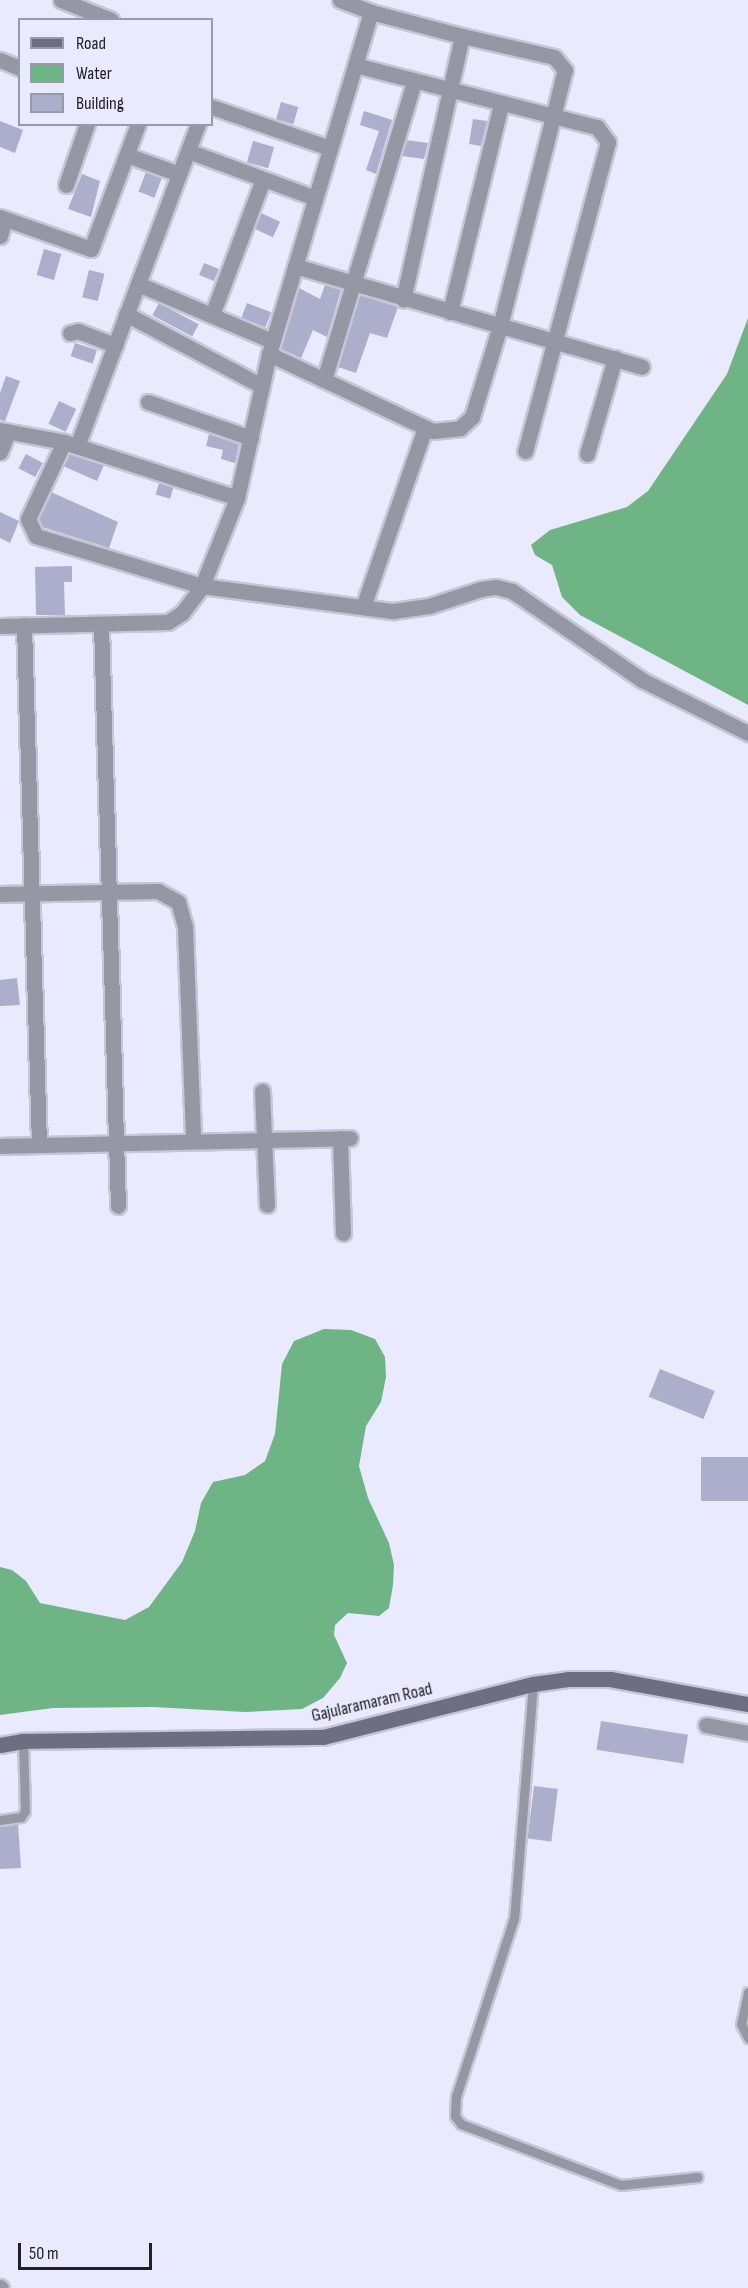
<!DOCTYPE html>
<style>
body{margin:0}
#map{position:relative;width:748px;height:2288px;overflow:hidden;background:#e9eafd;font-family:"Sofia Sans Condensed",sans-serif}
div>[style]{position:absolute}
.water>*{inset:0;background:#6fb485}
.building>*{inset:0;background:#adaecb;transform-origin:0 0}
.roads{filter:drop-shadow(2px 0 #c5c6d7) drop-shadow(-2px 0 #c5c6d7) drop-shadow(0 2px #c5c6d7) drop-shadow(0 -2px #c5c6d7)}
.lane>*{height:9px;margin:-4.5px;padding:0 4.5px;transform-origin:4.5px;border-radius:4.5px;background:#9697a4}
.street>*{height:15px;margin:-7.5px;padding:0 7.5px;transform-origin:7.5px;border-radius:7.5px;background:#9697a4}
.secondary>*{height:15px;margin:-7.5px;padding:0 7.5px;transform-origin:7.5px;border-radius:7.5px;background:#6d6e81}
span{translate:-50% -50%;white-space:nowrap;text-align:center;line-height:1.15;-webkit-text-stroke:4.5px #e9eafd;paint-order:stroke}
.street-label{font-size:18px;color:#21212c}
.legend{position:absolute;left:18px;top:18px;width:195px;height:108px;box-sizing:border-box;background:#e9eafd;border:2px solid #999aa9;margin:0;padding:8px 10px;list-style:none;font-size:18px;color:#21212c}
.legend li{display:flex;align-items:center;gap:12px;height:30px}
.legend b{width:30px;border:2px solid #999aa9}
.scale{position:absolute;left:18px;top:2243px;width:134px;height:27px;box-sizing:border-box;border:3px solid #21212c;border-top:0;padding-left:8px;font-size:18px;line-height:21px;white-space:nowrap;color:#21212c;-webkit-text-stroke:4px #e9eafd;paint-order:stroke}
</style>
<div id="map">
<div class="water">
<div style="clip-path:polygon(748px 318px,748px 705px,580px 615px,562px 597px,552px 565px,535px 555px,531px 545px,550px 530px,627px 507px,648px 491px,727px 374px)"></div>
<div style="clip-path:polygon(324px 1329px,351px 1330px,375px 1339px,385px 1357px,386px 1377px,381px 1402px,366px 1426px,359px 1466px,368px 1498px,389px 1543px,394px 1565px,393px 1585px,389px 1608px,379px 1616px,348px 1613px,335px 1625px,334px 1635px,347px 1663px,340px 1678px,323px 1698px,302px 1709px,245px 1712px,153px 1707px,53px 1708px,0 1715px,0 1567px,12px 1570px,26px 1581px,40px 1603px,125px 1620px,149px 1607px,182px 1562px,195px 1531px,201px 1503px,213px 1482px,245px 1475px,265px 1461px,275px 1434px,282px 1364px,294px 1341px)"></div>
</div>
<div class="building">
<div style="left:281px;top:102px;width:18px;height:18px;rotate:16deg"></div>
<div style="clip-path:polygon(364px 111px,392px 120px,376px 174px,366px 170px,379px 131px,360px 125px)"></div>
<div style="clip-path:polygon(473px 119px,487px 121px,481px 146px,469px 144px)"></div>
<div style="clip-path:polygon(0 121px,23px 130px,15px 153px,0 147px)"></div>
<div style="clip-path:polygon(406px 140px,428px 143px,424px 159px,402px 156px)"></div>
<div style="left:253px;top:141px;width:22px;height:22px;rotate:16deg"></div>
<div style="left:146px;top:172px;width:17px;height:21px;rotate:21deg"></div>
<div style="clip-path:polygon(82px 174px,100px 181px,91px 217px,68px 209px)"></div>
<div style="left:261px;top:213px;width:21px;height:17px;rotate:25deg"></div>
<div style="left:44px;top:249px;width:18px;height:27px;rotate:16deg"></div>
<div style="left:204px;top:263px;width:16px;height:13px;rotate:22deg"></div>
<div style="left:89px;top:270px;width:16px;height:28px;rotate:14deg"></div>
<div style="clip-path:polygon(325px 285px,341px 290px,327px 337px,313px 330px,301px 358px,281px 349px,299px 288px,320px 299px)"></div>
<div style="clip-path:polygon(360px 295px,398px 307px,387px 338px,370px 333px,356px 373px,338px 367px)"></div>
<div style="left:159px;top:303px;width:45px;height:14px;rotate:28deg"></div>
<div style="left:247px;top:303px;width:26px;height:16px;rotate:21deg"></div>
<div style="left:75px;top:343px;width:23px;height:14px;rotate:18deg"></div>
<div style="clip-path:polygon(6px 376px,20px 381px,5px 421px,0 420px,0 393px)"></div>
<div style="left:59px;top:401px;width:19px;height:25px;rotate:25deg"></div>
<div style="clip-path:polygon(209px 434px,239px 444px,235px 463px,221px 459px,223px 450px,206px 446px)"></div>
<div style="left:26px;top:454px;width:19px;height:16px;rotate:28deg"></div>
<div style="clip-path:polygon(69px 454px,104px 465px,97px 481px,63px 466px)"></div>
<div style="left:159px;top:483px;width:15px;height:12px;rotate:16deg"></div>
<div style="clip-path:polygon(51px 492px,118px 522px,109px 548px,42px 527px,39px 519px)"></div>
<div style="clip-path:polygon(0 512px,19px 521px,10px 543px,0 538px)"></div>
<div style="clip-path:polygon(72px 566px,72px 582px,64px 582px,65px 615px,36px 615px,35px 567px)"></div>
<div style="clip-path:polygon(17px 978px,20px 1005px,0 1006px,0 980px)"></div>
<div style="left:660px;top:1369px;width:59px;height:30px;rotate:22deg"></div>
<div style="left:701px;top:1457px;width:47px;height:44px"></div>
<div style="left:601px;top:1721px;width:88px;height:29px;rotate:9deg"></div>
<div style="left:534px;top:1786px;width:24px;height:53px;rotate:7deg"></div>
<div style="clip-path:polygon(18px 1824px,21px 1868px,0 1869px,0 1827px)"></div>
</div>
<div class="roads">
<div class="lane">
<div style="left:533px;top:1684px;width:235px;rotate:94.6deg"></div>
<div style="left:514px;top:1918px;width:187px;rotate:108deg"></div>
<div style="left:456px;top:2096px;width:20px;rotate:93deg"></div>
<div style="left:455px;top:2116px;width:10px;rotate:53deg"></div>
<div style="left:461px;top:2124px;width:171px;rotate:20.9deg"></div>
<div style="left:621px;top:2185px;width:77px;rotate:-5.9deg"></div>
<div style="left:0;top:1820px;width:21px;rotate:-8deg"></div>
<div style="left:21px;top:1817px;width:7px;rotate:-56deg"></div>
<div style="left:25px;top:1811px;width:70px;rotate:-91.6deg"></div>
<div style="left:748px;top:1992px;width:33px;rotate:102deg"></div>
<div style="left:741px;top:2024px;width:16px;rotate:63deg"></div>
</div>
<div class="street">
<div style="left:61px;top:0;width:54px;rotate:21.8deg"></div>
<div style="left:340px;top:0;width:33px;rotate:21deg"></div>
<div style="left:371px;top:12px;width:94px;rotate:14.8deg"></div>
<div style="left:462px;top:36px;width:270px;rotate:102.6deg"></div>
<div style="left:0;top:60px;width:22px;rotate:22deg"></div>
<div style="left:355px;top:65px;width:250px;rotate:14.4deg"></div>
<div style="left:597px;top:127px;width:19px;rotate:54deg"></div>
<div style="left:608px;top:142px;width:320px;rotate:105deg"></div>
<div style="left:212px;top:107px;width:125px;rotate:19.2deg"></div>
<div style="left:188px;top:151px;width:135px;rotate:20.3deg"></div>
<div style="left:127px;top:155px;width:55px;rotate:20.1deg"></div>
<div style="left:66px;top:185px;width:65px;rotate:-71deg"></div>
<div style="left:0;top:217px;width:96px;rotate:19.4deg"></div>
<div style="left:91px;top:249px;width:134px;rotate:-69.4deg"></div>
<div style="left:0;top:236px;width:18px;rotate:-74deg"></div>
<div style="left:295px;top:266px;width:361px;rotate:16.2deg"></div>
<div style="left:138px;top:284px;width:146px;rotate:23deg"></div>
<div style="left:450px;top:312px;width:214px;rotate:-76.2deg"></div>
<div style="left:126px;top:314px;width:154px;rotate:27.9deg"></div>
<div style="left:212px;top:315px;width:145px;rotate:-69.4deg"></div>
<div style="left:70px;top:333px;width:8px;rotate:-14deg"></div>
<div style="left:78px;top:331px;width:40px;rotate:21deg"></div>
<div style="left:269px;top:354px;width:181px;rotate:25.2deg"></div>
<div style="left:433px;top:431px;width:27px;rotate:-6deg"></div>
<div style="left:460px;top:428px;width:16px;rotate:-43deg"></div>
<div style="left:472px;top:417px;width:95px;rotate:-72.9deg"></div>
<div style="left:500px;top:326px;width:264px;rotate:-75.8deg"></div>
<div style="left:565px;top:70px;width:17px;rotate:-130deg"></div>
<div style="left:554px;top:57px;width:94px;rotate:-167.1deg"></div>
<div style="left:324px;top:380px;width:312px;rotate:-73.2deg"></div>
<div style="left:148px;top:402px;width:109px;rotate:19.3deg"></div>
<div style="left:0;top:430px;width:65px;rotate:10.6deg"></div>
<div style="left:64px;top:442px;width:182px;rotate:17.9deg"></div>
<div style="left:64px;top:442px;width:85px;rotate:115.1deg"></div>
<div style="left:28px;top:519px;width:19px;rotate:65deg"></div>
<div style="left:36px;top:536px;width:173px;rotate:16.8deg"></div>
<div style="left:202px;top:586px;width:193px;rotate:7.5deg"></div>
<div style="left:393px;top:611px;width:36px;rotate:-8deg"></div>
<div style="left:429px;top:606px;width:55px;rotate:-18.1deg"></div>
<div style="left:481px;top:589px;width:15px;rotate:-8deg"></div>
<div style="left:496px;top:587px;width:16px;rotate:14deg"></div>
<div style="left:512px;top:591px;width:158px;rotate:34.4deg"></div>
<div style="left:642px;top:680px;width:119px;rotate:26.6deg"></div>
<div style="left:77px;top:446px;width:344px;rotate:-69.4deg"></div>
<div style="left:0;top:452px;width:22px;rotate:-68deg"></div>
<div style="left:587px;top:454px;width:100px;rotate:-73.7deg"></div>
<div style="left:363px;top:607px;width:189px;rotate:-70.9deg"></div>
<div style="left:101px;top:624px;width:582px;rotate:88.33deg"></div>
<div style="left:24px;top:625px;width:520px;rotate:88.35deg"></div>
<div style="left:0;top:626px;width:168px;rotate:-1.4deg"></div>
<div style="left:168px;top:622px;width:17px;rotate:-33deg"></div>
<div style="left:182px;top:613px;width:34px;rotate:-53deg"></div>
<div style="left:202px;top:586px;width:95px;rotate:-68.3deg"></div>
<div style="left:237px;top:498px;width:148px;rotate:-77.5deg"></div>
<div style="left:269px;top:354px;width:357px;rotate:-73.4deg"></div>
<div style="left:0;top:894px;width:158px;rotate:-1.1deg"></div>
<div style="left:158px;top:891px;width:23px;rotate:29deg"></div>
<div style="left:178px;top:902px;width:26px;rotate:74deg"></div>
<div style="left:185px;top:927px;width:213px;rotate:87.8deg"></div>
<div style="left:262px;top:1091px;width:114px;rotate:87.5deg"></div>
<div style="left:340px;top:1138px;width:95px;rotate:88.2deg"></div>
<div style="left:0;top:1146px;width:350px;rotate:-1.3deg"></div>
<div style="left:706px;top:1725px;width:43px;rotate:10.8deg"></div>
<div style="left:0;top:2287px;width:1px;rotate:45deg"></div>
</div>
<div class="secondary">
<div style="left:0;top:1745px;width:23px;rotate:-10deg"></div>
<div style="left:23px;top:1741px;width:300px;rotate:-0.8deg"></div>
<div style="left:323px;top:1737px;width:217px;rotate:-14.2deg"></div>
<div style="left:533px;top:1684px;width:35px;rotate:-8deg"></div>
<div style="left:568px;top:1679px;width:42px"></div>
<div style="left:610px;top:1679px;width:140px;rotate:10.3deg"></div>
</div>
</div>
<div class="street-label">
<span style="left:372px;top:1703px;rotate:-13deg">Gajularamaram Road</span>
</div>
<ul class="legend">
<li><b style="height:8px;background:#6d6e81"></b>Road</li>
<li><b style="height:16px;background:#6fb485"></b>Water</li>
<li><b style="height:16px;background:#adaecb"></b>Building</li>
</ul>
<div class="scale">50 m</div>
</div>
